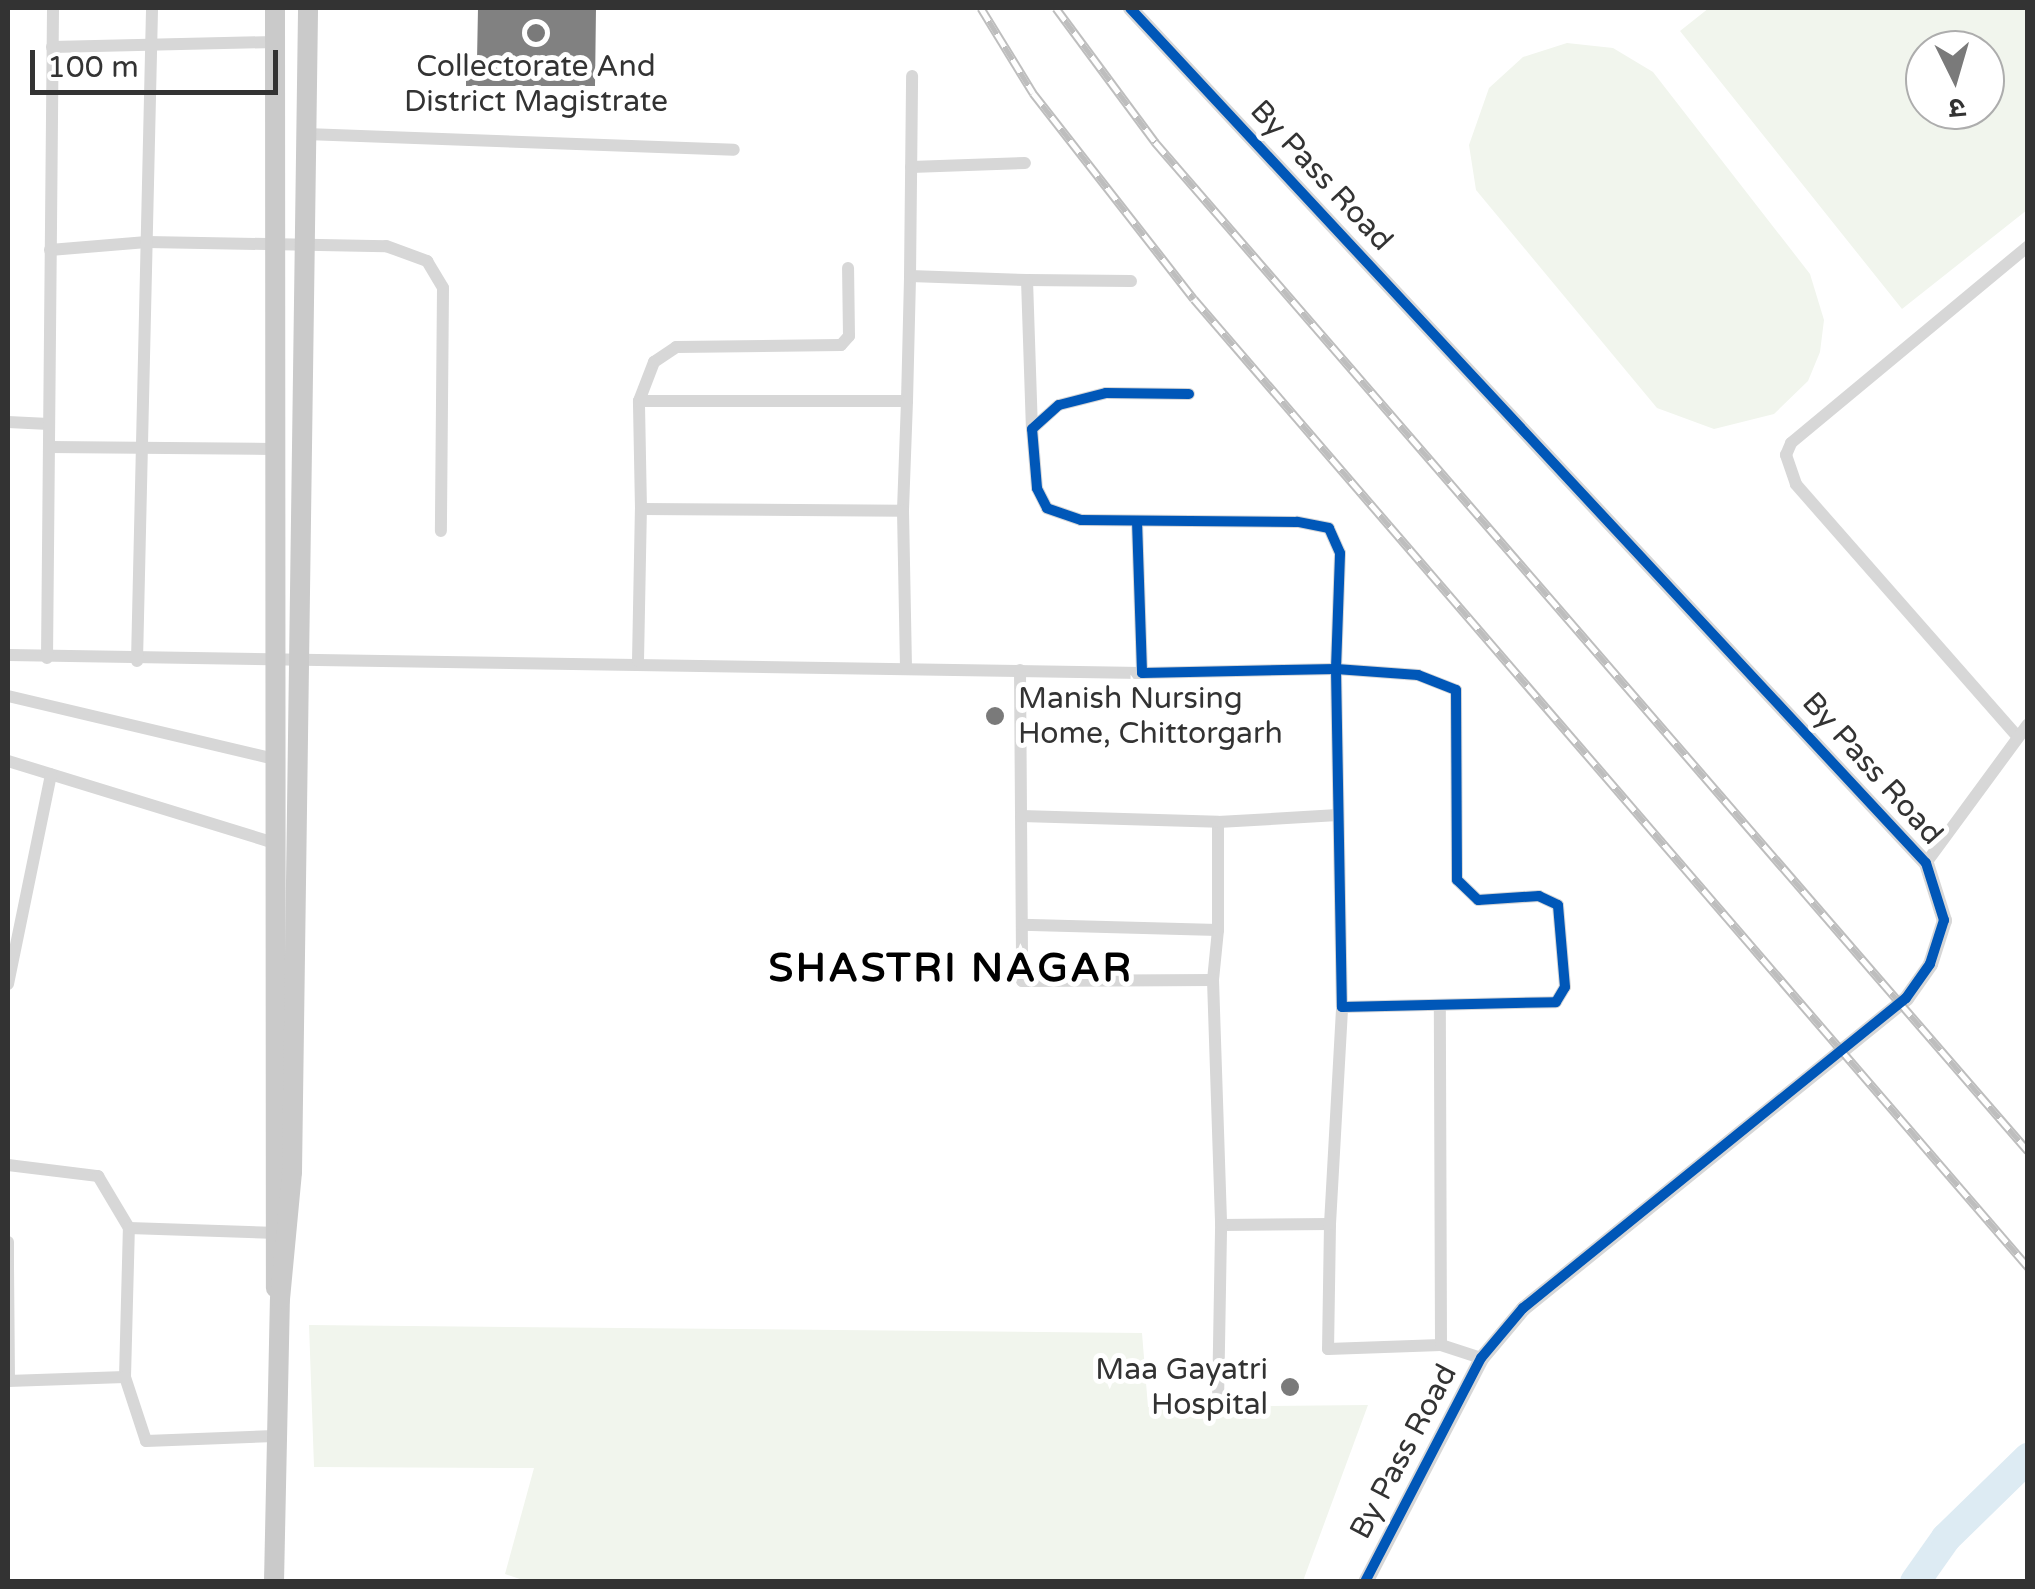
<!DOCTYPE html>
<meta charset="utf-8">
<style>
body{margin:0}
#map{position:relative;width:2035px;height:1589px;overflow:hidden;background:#fff;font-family:"Varela Round","Noto Sans Devanagari",sans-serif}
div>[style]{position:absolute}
.green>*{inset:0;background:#f1f5ed}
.river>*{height:30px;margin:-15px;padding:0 15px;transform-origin:15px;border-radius:15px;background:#ddebf3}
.building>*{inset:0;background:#818181}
.minor>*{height:12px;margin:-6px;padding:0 6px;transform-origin:6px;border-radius:6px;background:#d7d7d7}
.tertiary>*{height:15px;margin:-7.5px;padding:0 7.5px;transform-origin:7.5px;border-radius:7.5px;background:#d7d7d7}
.primary>*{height:20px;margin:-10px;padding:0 10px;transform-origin:10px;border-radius:10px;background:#cacaca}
.rail>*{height:9px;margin-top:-4.5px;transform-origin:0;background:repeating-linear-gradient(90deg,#fff 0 15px,#bebebe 0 30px);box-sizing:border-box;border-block:2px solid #bebebe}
.cycleway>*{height:10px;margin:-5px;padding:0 5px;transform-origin:5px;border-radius:5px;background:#0057b8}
.dots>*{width:28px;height:28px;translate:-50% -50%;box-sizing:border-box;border:5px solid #fff;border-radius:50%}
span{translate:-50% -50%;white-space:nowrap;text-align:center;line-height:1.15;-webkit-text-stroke:10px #fff;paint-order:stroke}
.poi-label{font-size:30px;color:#333}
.left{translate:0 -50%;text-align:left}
.right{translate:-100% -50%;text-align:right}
.street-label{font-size:30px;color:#333}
.district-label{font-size:40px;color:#000;font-weight:700;letter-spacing:2.5px}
.frame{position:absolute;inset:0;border:10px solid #333;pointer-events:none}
.north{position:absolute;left:1905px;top:30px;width:100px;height:100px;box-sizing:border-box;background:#fff;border:2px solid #adadad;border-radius:50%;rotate:175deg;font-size:28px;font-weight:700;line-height:40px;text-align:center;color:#333}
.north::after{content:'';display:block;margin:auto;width:35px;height:45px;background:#7a7a7a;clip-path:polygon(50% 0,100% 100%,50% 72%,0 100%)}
.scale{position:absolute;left:30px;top:50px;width:248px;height:45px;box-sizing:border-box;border:5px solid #333;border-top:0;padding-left:12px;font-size:30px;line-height:35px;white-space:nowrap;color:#333;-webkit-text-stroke:8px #fff;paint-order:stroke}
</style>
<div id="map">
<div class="green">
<div style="clip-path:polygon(evenodd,1709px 8px,2027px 8px,2027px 210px,1902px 309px,1680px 31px,1709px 8px,1925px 50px,1985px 50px,1985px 110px,1925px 110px,1925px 50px)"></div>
<div style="clip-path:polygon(1567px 43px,1613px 48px,1653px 72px,1810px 274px,1824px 320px,1820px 352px,1808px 381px,1774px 414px,1714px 429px,1657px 408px,1476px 190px,1469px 145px,1489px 88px,1523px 57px)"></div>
<div style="clip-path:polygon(309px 1325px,1142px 1333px,1148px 1407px,1368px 1405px,1303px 1581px,526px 1581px,505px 1574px,534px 1468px,314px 1467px)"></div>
</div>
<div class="river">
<div style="left:1915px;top:1582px;width:54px;rotate:-54.8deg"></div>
<div style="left:1946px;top:1538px;width:115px;rotate:-44.3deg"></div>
</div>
<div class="building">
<div style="clip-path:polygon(478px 8px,596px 8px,595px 86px,466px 86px,466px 59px,477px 60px)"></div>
</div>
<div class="minor">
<div style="left:52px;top:47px;width:223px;rotate:-1.3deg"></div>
<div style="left:306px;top:134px;width:428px;rotate:2.1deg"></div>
<div style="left:911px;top:167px;width:114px;rotate:-2deg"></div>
<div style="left:50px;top:250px;width:97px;rotate:-4.7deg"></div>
<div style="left:147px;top:242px;width:239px;rotate:1deg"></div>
<div style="left:386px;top:246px;width:44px;rotate:20.1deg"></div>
<div style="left:427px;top:261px;width:31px;rotate:59deg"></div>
<div style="left:443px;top:288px;width:243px;rotate:90.5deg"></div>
<div style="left:910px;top:276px;width:200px;rotate:-89.4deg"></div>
<div style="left:1027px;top:280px;width:104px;rotate:0.6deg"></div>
<div style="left:639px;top:401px;width:42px;rotate:-69deg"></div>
<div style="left:654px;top:362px;width:27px;rotate:-34deg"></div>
<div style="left:676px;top:347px;width:165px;rotate:-0.7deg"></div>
<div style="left:841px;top:345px;width:12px;rotate:-48deg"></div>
<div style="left:849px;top:336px;width:68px;rotate:-90.8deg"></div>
<div style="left:907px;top:401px;width:125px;rotate:-88.6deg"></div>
<div style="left:910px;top:276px;width:117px;rotate:2deg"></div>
<div style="left:1027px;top:280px;width:149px;rotate:88.1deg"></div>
<div style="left:8px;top:422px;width:41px;rotate:2.8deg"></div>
<div style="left:49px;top:447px;width:223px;rotate:0.5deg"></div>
<div style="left:641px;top:509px;width:108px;rotate:-91.1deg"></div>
<div style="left:639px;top:401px;width:268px"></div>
<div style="left:907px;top:401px;width:110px;rotate:92.1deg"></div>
<div style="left:1137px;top:521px;width:152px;rotate:88.1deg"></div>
<div style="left:1142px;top:673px;width:194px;rotate:-1.2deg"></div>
<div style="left:1336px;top:669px;width:338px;rotate:89deg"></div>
<div style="left:1342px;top:1007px;width:214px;rotate:-1.3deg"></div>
<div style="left:1556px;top:1002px;width:17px;rotate:-59deg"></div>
<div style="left:1565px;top:987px;width:82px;rotate:-94.9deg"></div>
<div style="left:1558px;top:905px;width:21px;rotate:-155deg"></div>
<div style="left:1539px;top:896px;width:61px;rotate:176.2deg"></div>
<div style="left:1478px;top:900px;width:29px;rotate:-136deg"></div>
<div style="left:1457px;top:880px;width:190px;rotate:-90.3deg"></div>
<div style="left:1456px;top:690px;width:41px;rotate:-158.5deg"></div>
<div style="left:1418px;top:675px;width:82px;rotate:-175.8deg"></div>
<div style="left:1336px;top:669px;width:116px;rotate:-88deg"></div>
<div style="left:1340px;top:553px;width:27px;rotate:-114deg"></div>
<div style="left:1329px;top:528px;width:33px;rotate:-169deg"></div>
<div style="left:1297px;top:522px;width:216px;rotate:-179.5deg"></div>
<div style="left:1081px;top:520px;width:36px;rotate:-161deg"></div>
<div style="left:1047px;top:508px;width:22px;rotate:-117deg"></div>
<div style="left:1037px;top:488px;width:59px;rotate:-94.8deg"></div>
<div style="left:1032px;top:429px;width:36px;rotate:-42deg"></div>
<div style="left:1059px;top:405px;width:49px;rotate:-14.3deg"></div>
<div style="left:1106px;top:393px;width:83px;rotate:0.7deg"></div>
<div style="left:8px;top:655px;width:1134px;rotate:0.91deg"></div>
<div style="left:47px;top:658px;width:650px;rotate:-89.47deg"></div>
<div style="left:137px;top:661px;width:653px;rotate:-88.68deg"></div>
<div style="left:638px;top:661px;width:152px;rotate:-88.9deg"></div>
<div style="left:641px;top:509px;width:262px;rotate:0.4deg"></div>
<div style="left:903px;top:511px;width:156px;rotate:88.9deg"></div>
<div style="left:1020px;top:670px;width:311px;rotate:89.6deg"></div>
<div style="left:1022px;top:981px;width:191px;rotate:-0.3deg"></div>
<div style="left:1213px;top:980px;width:50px;rotate:-84.3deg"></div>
<div style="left:1218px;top:930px;width:196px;rotate:-178.5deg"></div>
<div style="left:8px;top:696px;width:270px;rotate:13.3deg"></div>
<div style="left:2017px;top:736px;width:335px;rotate:-131.3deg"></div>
<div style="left:1796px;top:484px;width:31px;rotate:-109deg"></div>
<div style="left:1786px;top:455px;width:13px;rotate:-67deg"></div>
<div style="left:1791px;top:443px;width:308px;rotate:-39.7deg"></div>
<div style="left:8px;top:761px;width:276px;rotate:17.1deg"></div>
<div style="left:1021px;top:816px;width:197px;rotate:1.7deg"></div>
<div style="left:1218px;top:822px;width:108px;rotate:90deg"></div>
<div style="left:1218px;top:822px;width:120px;rotate:-3.3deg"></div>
<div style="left:1926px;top:863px;width:172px;rotate:-53.7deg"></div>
<div style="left:1213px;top:980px;width:245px;rotate:88.1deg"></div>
<div style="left:1221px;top:1225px;width:109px;rotate:-0.5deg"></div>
<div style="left:1330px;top:1224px;width:125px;rotate:90.9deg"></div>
<div style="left:1328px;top:1349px;width:113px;rotate:-2deg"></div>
<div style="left:1441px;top:1345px;width:338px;rotate:-90.2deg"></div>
<div style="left:8px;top:984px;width:214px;rotate:-78.4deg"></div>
<div style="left:8px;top:1165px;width:91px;rotate:7deg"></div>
<div style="left:98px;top:1176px;width:61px;rotate:59.2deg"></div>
<div style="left:129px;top:1228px;width:149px;rotate:1.9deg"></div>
<div style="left:1330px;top:1224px;width:217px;rotate:-86.8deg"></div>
<div style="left:8px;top:1242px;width:24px;rotate:90deg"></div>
<div style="left:8px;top:1266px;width:115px;rotate:89.5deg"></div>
<div style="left:1441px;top:1345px;width:42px;rotate:18deg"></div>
<div style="left:125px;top:1377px;width:149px;rotate:-88.5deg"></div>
<div style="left:8px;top:1381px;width:117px;rotate:-2deg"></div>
<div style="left:125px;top:1377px;width:67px;rotate:71.8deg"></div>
<div style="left:146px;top:1441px;width:129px;rotate:-2.2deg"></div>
<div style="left:1218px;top:1403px;width:178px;rotate:-89deg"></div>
</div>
<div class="tertiary">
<div style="left:1130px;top:8px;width:1168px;rotate:47.05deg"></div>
<div style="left:1926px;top:863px;width:60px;rotate:72.5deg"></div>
<div style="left:1944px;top:920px;width:46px;rotate:107.7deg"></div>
<div style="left:1930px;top:964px;width:42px;rotate:125.2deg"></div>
<div style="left:1906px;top:998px;width:493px;rotate:141deg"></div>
<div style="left:1523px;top:1308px;width:65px;rotate:130deg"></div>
<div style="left:1481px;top:1358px;width:252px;rotate:117.4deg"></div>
</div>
<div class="primary">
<div style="left:275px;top:8px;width:1280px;rotate:89.96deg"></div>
<div style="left:274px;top:1582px;width:283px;rotate:-88.8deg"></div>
<div style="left:280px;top:1299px;width:128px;rotate:-84.6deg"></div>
<div style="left:292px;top:1172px;width:1164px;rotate:-89.21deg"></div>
</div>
<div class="rail">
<div style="left:981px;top:8px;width:100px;rotate:58.5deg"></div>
<div style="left:1033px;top:93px;width:261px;rotate:52deg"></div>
<div style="left:1194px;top:299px;width:1278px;rotate:49.25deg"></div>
<div style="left:1056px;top:8px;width:167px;rotate:53.5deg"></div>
<div style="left:1155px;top:142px;width:1334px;rotate:49.13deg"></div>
</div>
<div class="cycleway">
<div style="left:1130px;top:8px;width:1168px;rotate:47.05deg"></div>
<div style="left:1926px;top:863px;width:60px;rotate:72.5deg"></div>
<div style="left:1944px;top:920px;width:46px;rotate:107.7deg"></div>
<div style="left:1930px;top:964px;width:42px;rotate:125.2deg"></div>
<div style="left:1906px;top:998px;width:493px;rotate:141deg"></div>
<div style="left:1523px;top:1308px;width:65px;rotate:130deg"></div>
<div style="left:1481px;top:1358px;width:252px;rotate:117.4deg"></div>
<div style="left:1137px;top:521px;width:152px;rotate:88.1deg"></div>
<div style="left:1142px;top:673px;width:194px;rotate:-1.2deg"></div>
<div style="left:1336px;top:669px;width:338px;rotate:89deg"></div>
<div style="left:1342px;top:1007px;width:214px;rotate:-1.3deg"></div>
<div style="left:1556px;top:1002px;width:17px;rotate:-59deg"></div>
<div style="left:1565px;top:987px;width:82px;rotate:-94.9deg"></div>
<div style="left:1558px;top:905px;width:21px;rotate:-155deg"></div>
<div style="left:1539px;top:896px;width:61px;rotate:176.2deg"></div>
<div style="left:1478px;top:900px;width:29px;rotate:-136deg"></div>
<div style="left:1457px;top:880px;width:190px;rotate:-90.3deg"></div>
<div style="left:1456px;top:690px;width:41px;rotate:-158.5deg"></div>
<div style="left:1418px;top:675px;width:82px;rotate:-175.8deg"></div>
<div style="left:1336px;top:669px;width:116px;rotate:-88deg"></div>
<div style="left:1340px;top:553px;width:27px;rotate:-114deg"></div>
<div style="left:1329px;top:528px;width:33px;rotate:-169deg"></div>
<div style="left:1297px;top:522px;width:216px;rotate:-179.5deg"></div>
<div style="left:1081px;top:520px;width:36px;rotate:-161deg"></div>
<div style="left:1047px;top:508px;width:22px;rotate:-117deg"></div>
<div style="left:1037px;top:488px;width:59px;rotate:-94.8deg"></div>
<div style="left:1032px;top:429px;width:36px;rotate:-42deg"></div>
<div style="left:1059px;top:405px;width:49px;rotate:-14.3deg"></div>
<div style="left:1106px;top:393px;width:83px;rotate:0.7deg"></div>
</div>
<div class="dots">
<div style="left:536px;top:33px;background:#7a7a7a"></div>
<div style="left:995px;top:716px;background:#7a7a7a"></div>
<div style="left:1290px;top:1387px;background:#7a7a7a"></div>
</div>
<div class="poi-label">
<span style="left:536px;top:84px">Collectorate And<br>District Magistrate</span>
<span class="left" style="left:1018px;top:716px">Manish Nursing<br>Home, Chittorgarh</span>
<span class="right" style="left:1268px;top:1387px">Maa Gayatri<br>Hospital</span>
</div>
<div class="street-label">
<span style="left:1321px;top:176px;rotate:47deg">By Pass Road</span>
<span style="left:1872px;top:769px;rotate:48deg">By Pass Road</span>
<span style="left:1404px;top:1452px;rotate:-62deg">By Pass Road</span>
</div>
<div class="district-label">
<span style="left:951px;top:968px">SHASTRI NAGAR</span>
</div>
<div class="frame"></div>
<div class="north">उ</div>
<div class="scale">100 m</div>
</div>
